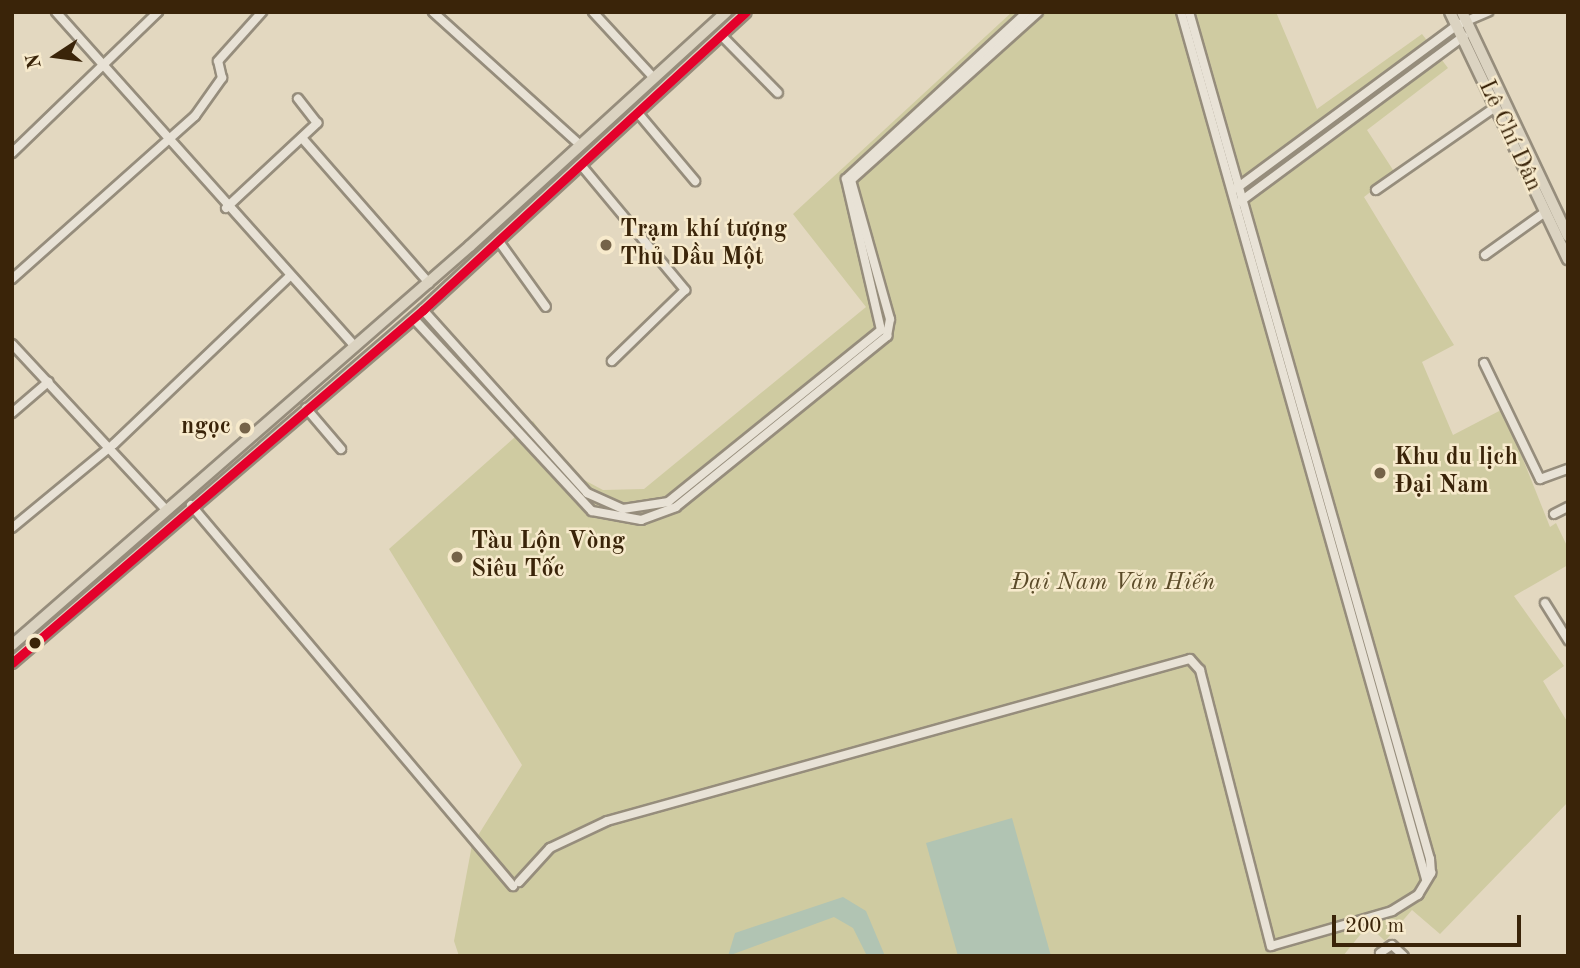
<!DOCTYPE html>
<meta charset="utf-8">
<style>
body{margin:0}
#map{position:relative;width:1580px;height:968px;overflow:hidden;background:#e3d8c0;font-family:"Old Standard TT",serif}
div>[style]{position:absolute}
.green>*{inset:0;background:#cfcba1}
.water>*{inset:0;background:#b1c4b3}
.roads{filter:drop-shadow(2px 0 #968d7c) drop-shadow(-2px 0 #968d7c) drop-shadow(0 2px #968d7c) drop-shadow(0 -2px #968d7c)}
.minor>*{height:8px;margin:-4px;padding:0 4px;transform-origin:4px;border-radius:4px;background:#e8e2d6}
.major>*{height:10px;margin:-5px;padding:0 5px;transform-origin:5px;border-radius:5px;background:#dbd3c1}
.highway>*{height:10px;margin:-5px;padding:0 5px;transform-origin:5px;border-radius:5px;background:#dbd3c1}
.bus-1>*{height:9px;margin:-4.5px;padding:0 4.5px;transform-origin:4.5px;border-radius:4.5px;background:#e4002b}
.dots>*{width:19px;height:19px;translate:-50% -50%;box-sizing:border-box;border:4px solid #f7eacc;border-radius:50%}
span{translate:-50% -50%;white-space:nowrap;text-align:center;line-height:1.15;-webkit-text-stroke:5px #f7eacc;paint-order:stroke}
.street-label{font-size:24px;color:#3a2409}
.poi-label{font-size:24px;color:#3a2409;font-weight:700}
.left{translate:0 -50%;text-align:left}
.right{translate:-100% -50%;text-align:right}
.park-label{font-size:24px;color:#5b4b29;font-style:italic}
.frame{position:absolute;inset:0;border:14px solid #3a2409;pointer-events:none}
.north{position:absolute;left:21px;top:21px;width:70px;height:70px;-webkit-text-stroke:5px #f7eacc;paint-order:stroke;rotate:257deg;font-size:19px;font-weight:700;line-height:28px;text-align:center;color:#3a2409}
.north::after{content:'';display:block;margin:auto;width:24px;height:32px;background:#3a2409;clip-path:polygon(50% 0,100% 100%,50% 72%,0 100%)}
.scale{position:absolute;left:1332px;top:915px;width:189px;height:32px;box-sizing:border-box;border:4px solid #3a2409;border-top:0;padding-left:9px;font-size:21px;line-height:24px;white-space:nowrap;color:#3a2409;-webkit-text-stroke:5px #f7eacc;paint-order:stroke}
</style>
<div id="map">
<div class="green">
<div style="clip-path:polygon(1012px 12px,1276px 12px,1317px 109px,1422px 34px,1448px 68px,1367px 130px,1395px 173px,1364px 197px,1454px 345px,1422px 362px,1453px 435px,1503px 409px,1550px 527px,1556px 523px,1568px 548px,1568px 565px,1514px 596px,1564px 666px,1543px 681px,1568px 723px,1568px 802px,1440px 934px,1412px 910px,1385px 941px,1368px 925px,1343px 956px,459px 956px,454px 941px,472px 845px,522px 765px,389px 549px,533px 421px,569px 472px,603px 490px,644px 489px,866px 307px,793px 214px)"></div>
</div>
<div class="water">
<div style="clip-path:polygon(1012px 818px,1051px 956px,958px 956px,926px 843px)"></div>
<div style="clip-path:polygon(843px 897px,866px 911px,885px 956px,867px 956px,853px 928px,834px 917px,728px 956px,735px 933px)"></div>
</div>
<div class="roads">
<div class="minor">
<div style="left:56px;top:12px;width:447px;rotate:48.2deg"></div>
<div style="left:433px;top:12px;width:198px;rotate:42.1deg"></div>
<div style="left:593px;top:12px;width:90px;rotate:47.3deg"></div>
<div style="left:1181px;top:12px;width:901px;rotate:74.22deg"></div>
<div style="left:721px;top:35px;width:81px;rotate:45.5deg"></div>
<div style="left:638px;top:113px;width:89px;rotate:50deg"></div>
<div style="left:302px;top:138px;width:193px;rotate:48.8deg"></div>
<div style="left:12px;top:153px;width:203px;rotate:-44deg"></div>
<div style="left:581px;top:165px;width:163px;rotate:50.2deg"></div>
<div style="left:685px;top:290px;width:102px;rotate:135.8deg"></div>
<div style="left:1237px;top:188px;width:274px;rotate:-36.5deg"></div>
<div style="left:1457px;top:25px;width:34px;rotate:-23deg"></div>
<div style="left:1376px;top:190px;width:144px;rotate:-34.8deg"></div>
<div style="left:1241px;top:201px;width:277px;rotate:-36.5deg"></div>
<div style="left:226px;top:208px;width:125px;rotate:-43deg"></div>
<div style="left:317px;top:123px;width:31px;rotate:-128deg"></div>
<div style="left:498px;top:240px;width:82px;rotate:54.4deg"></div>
<div style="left:1485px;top:255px;width:74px;rotate:-35.6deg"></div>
<div style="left:12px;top:279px;width:245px;rotate:-41.7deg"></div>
<div style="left:195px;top:116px;width:47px;rotate:-54.6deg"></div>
<div style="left:222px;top:78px;width:17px;rotate:-103deg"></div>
<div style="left:218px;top:61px;width:66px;rotate:-48.1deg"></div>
<div style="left:423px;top:310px;width:246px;rotate:48.1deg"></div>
<div style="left:587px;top:493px;width:39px;rotate:24deg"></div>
<div style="left:623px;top:509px;width:46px;rotate:-8.8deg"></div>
<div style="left:668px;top:502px;width:274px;rotate:-38.9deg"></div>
<div style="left:881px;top:330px;width:155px;rotate:-103.1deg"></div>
<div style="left:846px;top:179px;width:246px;rotate:-42.7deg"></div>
<div style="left:413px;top:318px;width:263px;rotate:47.2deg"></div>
<div style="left:592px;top:511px;width:50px;rotate:10.4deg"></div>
<div style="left:641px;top:520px;width:37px;rotate:-20deg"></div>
<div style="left:676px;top:507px;width:272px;rotate:-39deg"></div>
<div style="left:887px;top:336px;width:17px;rotate:-80deg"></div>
<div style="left:890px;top:319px;width:144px;rotate:-105.7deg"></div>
<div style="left:851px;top:180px;width:251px;rotate:-41.9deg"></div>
<div style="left:12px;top:344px;width:226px;rotate:47.1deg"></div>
<div style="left:1484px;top:363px;width:129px;rotate:64.2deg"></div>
<div style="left:1540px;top:479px;width:30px;rotate:-20deg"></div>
<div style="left:306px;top:408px;width:54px;rotate:49.5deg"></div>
<div style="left:12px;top:413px;width:48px;rotate:-40.7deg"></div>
<div style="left:191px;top:505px;width:499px;rotate:49.8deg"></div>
<div style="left:1554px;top:514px;width:16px;rotate:-27deg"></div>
<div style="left:12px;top:528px;width:132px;rotate:-39.5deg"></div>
<div style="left:114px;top:444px;width:242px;rotate:-43.7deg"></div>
<div style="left:1545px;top:603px;width:44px;rotate:58.1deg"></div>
<div style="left:519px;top:882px;width:46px;rotate:-47.6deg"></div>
<div style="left:550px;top:848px;width:63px;rotate:-25.3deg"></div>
<div style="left:607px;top:821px;width:605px;rotate:-15.53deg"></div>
<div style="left:1190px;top:659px;width:15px;rotate:48deg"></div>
<div style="left:1200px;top:670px;width:285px;rotate:75.6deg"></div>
<div style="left:1271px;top:946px;width:126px;rotate:-16.1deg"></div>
<div style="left:1392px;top:911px;width:31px;rotate:-32deg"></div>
<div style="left:1418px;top:895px;width:26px;rotate:-59deg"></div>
<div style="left:1431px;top:873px;width:14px;rotate:-94deg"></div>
<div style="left:1430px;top:859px;width:881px;rotate:-105.88deg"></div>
<div style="left:1380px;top:953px;width:14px;rotate:-34deg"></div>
<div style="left:1392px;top:945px;width:16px;rotate:43deg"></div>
</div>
<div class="major">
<div style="left:1450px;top:12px;width:274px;rotate:64.5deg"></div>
<div style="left:1462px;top:12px;width:248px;rotate:64.7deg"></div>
</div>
<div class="highway">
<div style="left:12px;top:645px;width:607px;rotate:-41.06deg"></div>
<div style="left:470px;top:246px;width:347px;rotate:-42.4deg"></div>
<div style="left:12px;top:663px;width:542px;rotate:-40.66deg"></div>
<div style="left:423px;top:310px;width:439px;rotate:-42.7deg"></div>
</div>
</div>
<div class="bus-1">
<div style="left:12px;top:663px;width:542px;rotate:-40.66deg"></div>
<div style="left:423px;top:310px;width:439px;rotate:-42.7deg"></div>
</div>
<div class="dots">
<div style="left:606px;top:245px;background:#756349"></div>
<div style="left:245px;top:428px;background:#756349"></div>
<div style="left:1380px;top:473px;background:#756349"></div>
<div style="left:457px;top:557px;background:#756349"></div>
<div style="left:35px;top:643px;background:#3a2409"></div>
</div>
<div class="street-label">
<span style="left:1509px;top:136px;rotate:65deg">Lê Chí Dân</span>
</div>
<div class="poi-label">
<span class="left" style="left:620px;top:245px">Trạm khí tượng<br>Thủ Dầu Một</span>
<span class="right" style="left:231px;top:428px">ngọc</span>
<span class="left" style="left:1394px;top:473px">Khu du lịch<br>Đại Nam</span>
<span class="left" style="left:471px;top:557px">Tàu Lộn Vòng<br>Siêu Tốc</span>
</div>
<div class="park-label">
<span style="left:1113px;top:584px">Đại Nam Văn Hiến</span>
</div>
<div class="frame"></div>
<div class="north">N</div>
<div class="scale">200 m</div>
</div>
